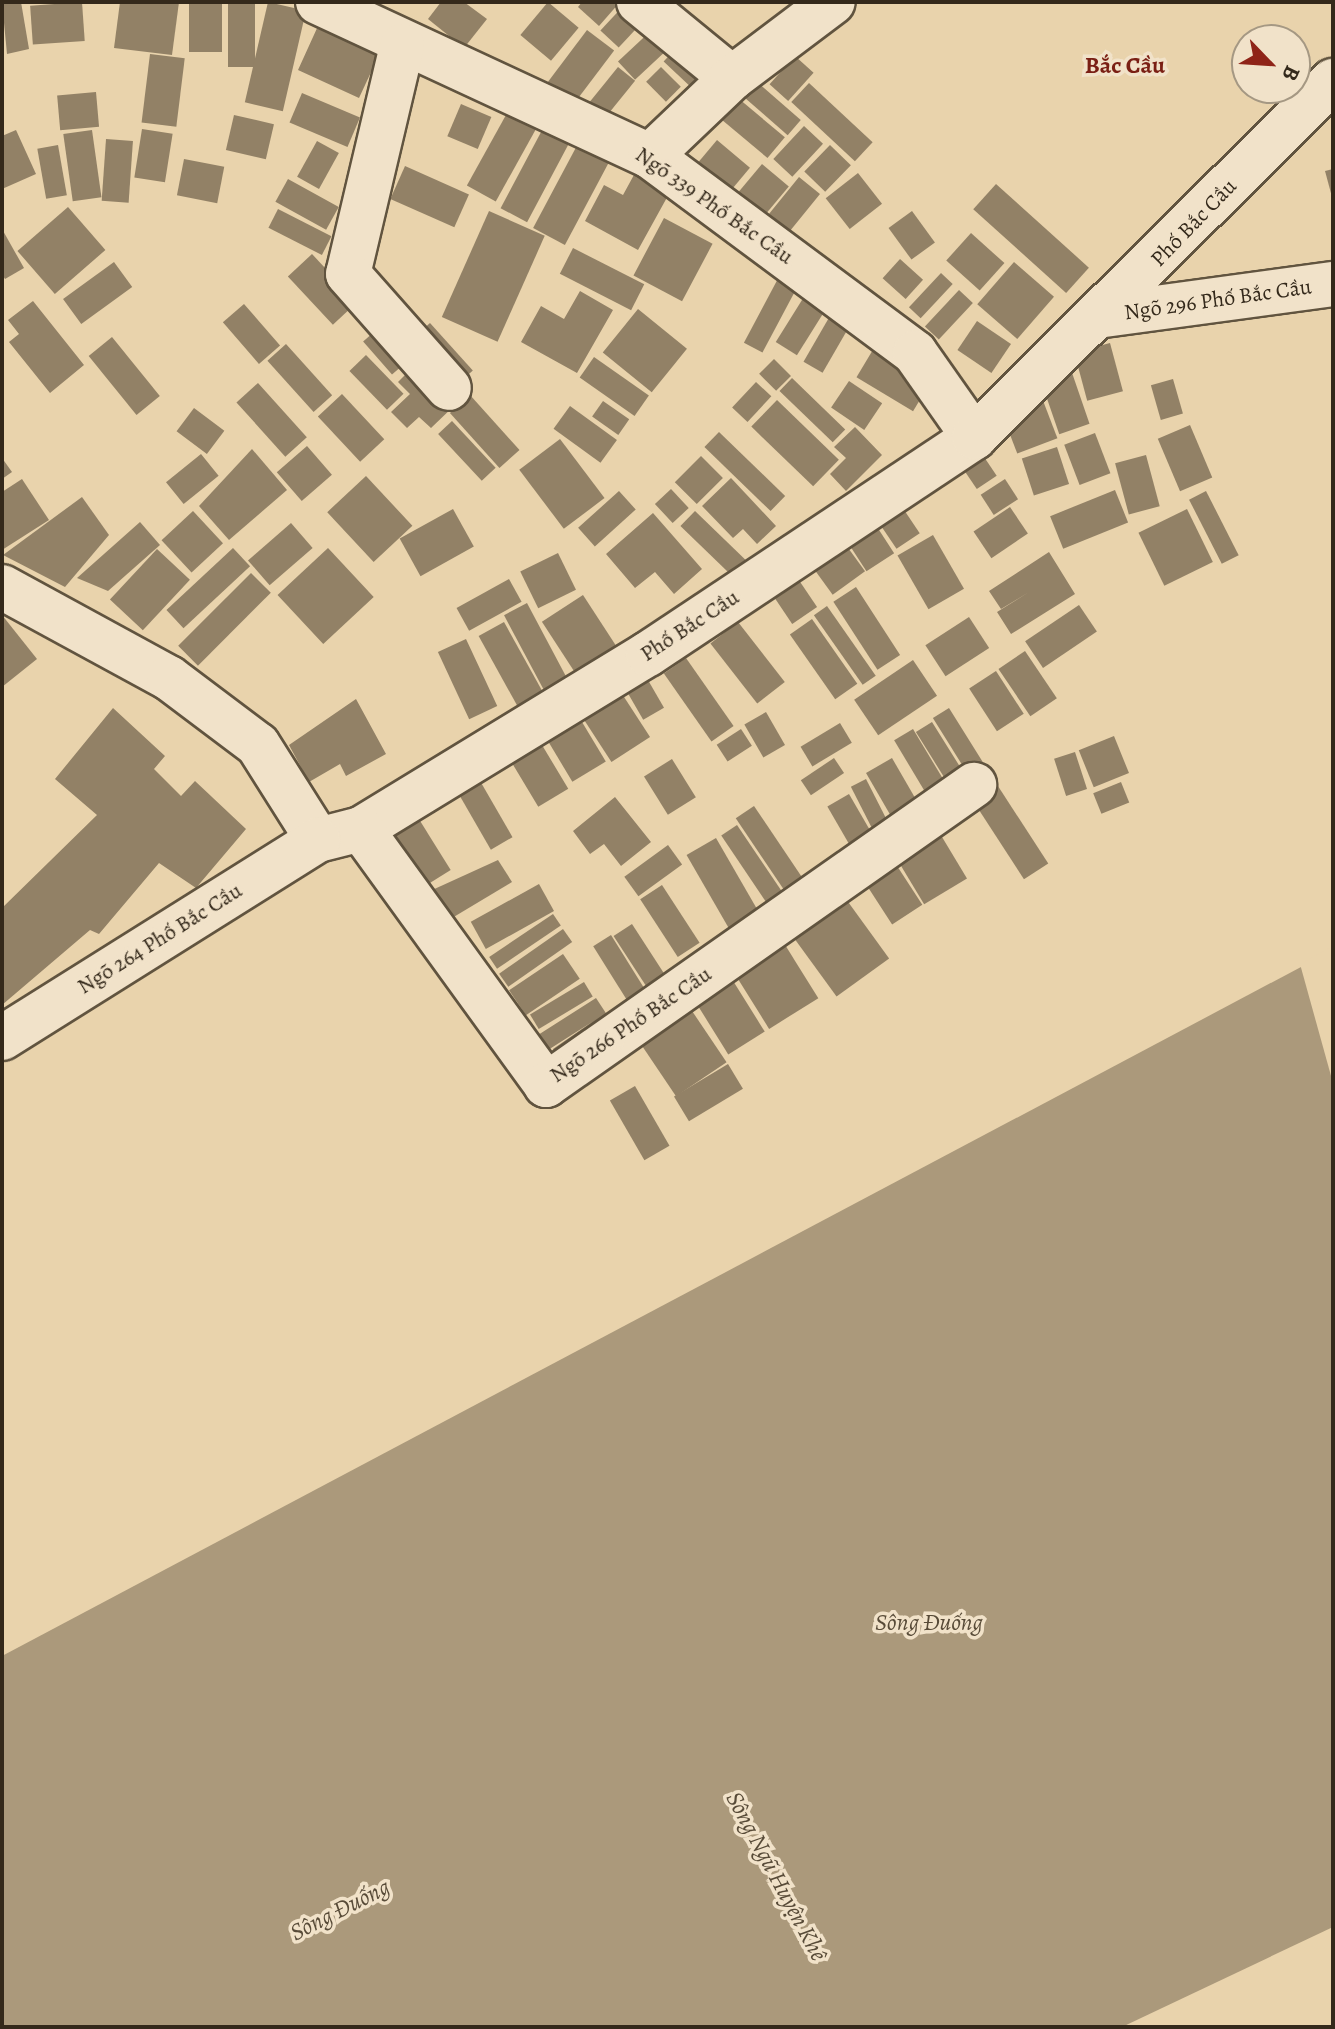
<!DOCTYPE html>
<meta charset="utf-8">
<style>
body{margin:0}
#map{position:relative;width:1335px;height:2029px;overflow:hidden;background:#e9d3ac;font-family:Alegreya,serif}
div>[style]{position:absolute}
.water>*{inset:0;background:#ab997b}
.pier>*{inset:0;background:#e9d3ac}
.building>*{inset:0;background:#928166;transform-origin:0 0}
.roads{filter:drop-shadow(2px 0 #61543f) drop-shadow(-2px 0 #61543f) drop-shadow(0 2px #61543f) drop-shadow(0 -2px #61543f)}
.street>*{height:44px;margin:-22px;padding:0 22px;transform-origin:22px;border-radius:22px;background:#f1e2c9}
span{translate:-50% -50%;white-space:nowrap;text-align:center;line-height:1.15;-webkit-text-stroke:7px #f1e2c9;paint-order:stroke}
.street-label{font-size:22px;color:#34291b}
.neighbourhood-label{font-size:24px;color:#7a1f14;font-weight:700}
.water-label{font-size:24px;color:#584b38;font-style:italic}
.frame{position:absolute;inset:0;border:4px solid #34291b;pointer-events:none}
.north{position:absolute;left:1231px;top:24px;width:80px;height:80px;box-sizing:border-box;background:#f1e2c9;border:2px solid #a59883;border-radius:50%;rotate:115deg;font-size:22px;font-weight:700;line-height:32px;text-align:center;color:#34291b}
.north::after{content:'';display:block;margin:auto;width:28px;height:36px;background:#8f2418;clip-path:polygon(50% 0,100% 100%,50% 72%,0 100%)}
</style>
<div id="map">
<div class="water">
<div style="clip-path:polygon(1333px 950px,1333px 1927px,1122px 2027px,2px 2027px,2px 1656px)"></div>
</div>
<div class="pier">
<div style="clip-path:polygon(1333px 946px,1333px 1083px,1300px 964px)"></div>
</div>
<div class="building">
<div style="clip-path:polygon(2px 2px,21px 2px,29px 49px,7px 54px)"></div>
<div style="left:82px;top:2px;width:39px;height:52px;rotate:86deg"></div>
<div style="clip-path:polygon(120px 2px,179px 2px,172px 55px,114px 48px)"></div>
<div style="left:189px;top:2px;width:33px;height:50px"></div>
<div style="left:228px;top:2px;width:27px;height:65px"></div>
<div style="left:268px;top:2px;width:39px;height:103px;rotate:13deg"></div>
<div style="clip-path:polygon(441px 2px,464px 2px,487px 19px,464px 48px,428px 19px)"></div>
<div style="left:548px;top:2px;width:40px;height:43px;rotate:40deg"></div>
<div style="clip-path:polygon(582px 2px,620px 2px,599px 26px,578px 7px)"></div>
<div style="left:627px;top:2px;width:25px;height:39px;rotate:43deg"></div>
<div style="clip-path:polygon(323px 15px,353px 29px,348px 40px,379px 55px,359px 98px,298px 70px)"></div>
<div style="left:656px;top:26px;width:25px;height:52px;rotate:47deg"></div>
<div style="left:587px;top:30px;width:34px;height:70px;rotate:37deg"></div>
<div style="left:680px;top:44px;width:54px;height:24px;rotate:43deg"></div>
<div style="left:150px;top:54px;width:35px;height:69px;rotate:7deg"></div>
<div style="left:795px;top:56px;width:25px;height:38px;rotate:42deg"></div>
<div style="left:618px;top:67px;width:22px;height:55px;rotate:39deg"></div>
<div style="left:661px;top:67px;width:28px;height:21px;rotate:45deg"></div>
<div style="left:757px;top:82px;width:58px;height:20px;rotate:41deg"></div>
<div style="left:809px;top:83px;width:87px;height:26px;rotate:43deg"></div>
<div style="left:96px;top:92px;width:35px;height:39px;rotate:85deg"></div>
<div style="left:302px;top:93px;width:63px;height:32px;rotate:23deg"></div>
<div style="left:732px;top:93px;width:69px;height:27px;rotate:40deg"></div>
<div style="left:461px;top:104px;width:33px;height:35px;rotate:23deg"></div>
<div style="left:511px;top:106px;width:33px;height:91px;rotate:29deg"></div>
<div style="left:234px;top:115px;width:41px;height:36px;rotate:13deg"></div>
<div style="left:548px;top:119px;width:30px;height:101px;rotate:28deg"></div>
<div style="left:804px;top:126px;width:26px;height:45px;rotate:43deg"></div>
<div style="left:142px;top:129px;width:31px;height:49px;rotate:9deg"></div>
<div style="clip-path:polygon(16px 130px,36px 174px,2px 189px,2px 136px)"></div>
<div style="left:92px;top:130px;width:68px;height:29px;rotate:82deg"></div>
<div style="left:581px;top:138px;width:36px;height:102px;rotate:28deg"></div>
<div style="left:106px;top:139px;width:27px;height:62px;rotate:4deg"></div>
<div style="left:717px;top:140px;width:43px;height:31px;rotate:40deg"></div>
<div style="left:317px;top:141px;width:25px;height:41px;rotate:29deg"></div>
<div style="left:58px;top:145px;width:51px;height:21px;rotate:80deg"></div>
<div style="left:830px;top:145px;width:29px;height:37px;rotate:44deg"></div>
<div style="left:184px;top:159px;width:41px;height:37px;rotate:11deg"></div>
<div style="left:762px;top:164px;width:35px;height:43px;rotate:40deg"></div>
<div style="left:405px;top:166px;width:70px;height:36px;rotate:24deg"></div>
<div style="clip-path:polygon(1333px 169px,1333px 197px,1332px 197px,1325px 171px)"></div>
<div style="clip-path:polygon(635px 173px,670px 192px,638px 250px,585px 221px,604px 185px,623px 195px)"></div>
<div style="left:858px;top:173px;width:39px;height:41px;rotate:52deg"></div>
<div style="left:799px;top:177px;width:27px;height:50px;rotate:39deg"></div>
<div style="left:288px;top:179px;width:58px;height:26px;rotate:29deg"></div>
<div style="left:996px;top:184px;width:125px;height:34px;rotate:42deg"></div>
<div style="left:68px;top:207px;width:57px;height:67px;rotate:49deg"></div>
<div style="left:278px;top:209px;width:60px;height:21px;rotate:27deg"></div>
<div style="left:489px;top:211px;width:61px;height:116px;rotate:24deg"></div>
<div style="left:912px;top:211px;width:39px;height:29px;rotate:54deg"></div>
<div style="left:664px;top:218px;width:55px;height:65px;rotate:28deg"></div>
<div style="clip-path:polygon(2px 229px,24px 268px,5px 279px,2px 274px)"></div>
<div style="left:971px;top:233px;width:45px;height:37px;rotate:42deg"></div>
<div style="left:573px;top:248px;width:80px;height:29px;rotate:27deg"></div>
<div style="left:312px;top:254px;width:66px;height:33px;rotate:47deg"></div>
<div style="left:900px;top:259px;width:31px;height:26px;rotate:42deg"></div>
<div style="left:114px;top:262px;width:31px;height:63px;rotate:54deg"></div>
<div style="left:1014px;top:262px;width:53px;height:56px;rotate:41deg"></div>
<div style="left:781px;top:273px;width:21px;height:79px;rotate:28deg"></div>
<div style="left:941px;top:273px;width:16px;height:47px;rotate:43deg"></div>
<div style="left:959px;top:290px;width:19px;height:50px;rotate:43deg"></div>
<div style="clip-path:polygon(580px 291px,613px 310px,577px 373px,521px 342px,541px 306px,564px 319px)"></div>
<div style="left:807px;top:292px;width:25px;height:59px;rotate:32deg"></div>
<div style="clip-path:polygon(33px 301px,84px 365px,50px 393px,9px 342px,19px 334px,8px 320px)"></div>
<div style="left:244px;top:304px;width:55px;height:28px;rotate:49deg"></div>
<div style="left:638px;top:309px;width:63px;height:56px;rotate:39deg"></div>
<div style="left:834px;top:309px;width:22px;height:61px;rotate:30deg"></div>
<div style="left:977px;top:321px;width:41px;height:35px;rotate:34deg"></div>
<div style="left:430px;top:323px;width:64px;height:25px;rotate:48deg"></div>
<div style="left:382px;top:325px;width:44px;height:25px;rotate:49deg"></div>
<div style="left:112px;top:337px;width:76px;height:30px;rotate:51deg"></div>
<div style="left:1110px;top:343px;width:50px;height:37px;rotate:75deg"></div>
<div style="left:286px;top:344px;width:69px;height:25px;rotate:48deg"></div>
<div style="left:874px;top:348px;width:66px;height:34px;rotate:31deg"></div>
<div style="left:366px;top:355px;width:54px;height:23px;rotate:46deg"></div>
<div style="left:594px;top:357px;width:67px;height:25px;rotate:35deg"></div>
<div style="left:774px;top:359px;width:24px;height:21px;rotate:45deg"></div>
<div style="clip-path:polygon(415px 365px,455px 405px,431px 428px,419px 417px,407px 428px,391px 412px,410px 394px,398px 382px)"></div>
<div style="left:1070px;top:367px;width:60px;height:32px;rotate:71deg"></div>
<div style="left:792px;top:378px;width:74px;height:18px;rotate:44deg"></div>
<div style="left:1173px;top:379px;width:36px;height:23px;rotate:74deg"></div>
<div style="left:849px;top:381px;width:40px;height:32px;rotate:34deg"></div>
<div style="left:756px;top:382px;width:21px;height:35px;rotate:43deg"></div>
<div style="left:258px;top:383px;width:73px;height:29px;rotate:48deg"></div>
<div style="left:342px;top:394px;width:62px;height:33px;rotate:47deg"></div>
<div style="left:470px;top:395px;width:74px;height:27px;rotate:48deg"></div>
<div style="left:1042px;top:398px;width:43px;height:43px;rotate:69deg"></div>
<div style="left:777px;top:400px;width:86px;height:37px;rotate:44deg"></div>
<div style="left:603px;top:401px;width:32px;height:19px;rotate:35deg"></div>
<div style="left:570px;top:406px;width:58px;height:28px;rotate:36deg"></div>
<div style="left:194px;top:408px;width:38px;height:29px;rotate:37deg"></div>
<div style="left:452px;top:421px;width:64px;height:19px;rotate:47deg"></div>
<div style="left:1190px;top:425px;width:57px;height:35px;rotate:67deg"></div>
<div style="clip-path:polygon(855px 427px,882px 455px,846px 491px,830px 474px,846px 458px,834px 447px)"></div>
<div style="left:719px;top:432px;width:92px;height:21px;rotate:44deg"></div>
<div style="left:1095px;top:433px;width:43px;height:33px;rotate:69deg"></div>
<div style="left:560px;top:439px;width:74px;height:51px;rotate:53deg"></div>
<div style="left:976px;top:445px;width:37px;height:24px;rotate:56deg"></div>
<div style="left:307px;top:446px;width:38px;height:40px;rotate:49deg"></div>
<div style="left:1057px;top:447px;width:39px;height:37px;rotate:72deg"></div>
<div style="clip-path:polygon(252px 449px,287px 490px,229px 540px,199px 506px)"></div>
<div style="left:201px;top:454px;width:28px;height:45px;rotate:51deg"></div>
<div style="left:1146px;top:455px;width:53px;height:32px;rotate:75deg"></div>
<div style="left:701px;top:456px;width:31px;height:37px;rotate:45deg"></div>
<div style="clip-path:polygon(2px 458px,12px 472px,2px 479px)"></div>
<div style="left:366px;top:476px;width:68px;height:53px;rotate:47deg"></div>
<div style="clip-path:polygon(731px 478px,776px 526px,757px 544px,743px 529px,733px 538px,702px 506px)"></div>
<div style="clip-path:polygon(22px 479px,49px 520px,2px 550px,2px 492px)"></div>
<div style="left:1005px;top:479px;width:24px;height:29px;rotate:57deg"></div>
<div style="left:671px;top:489px;width:26px;height:22px;rotate:47deg"></div>
<div style="left:1115px;top:490px;width:35px;height:70px;rotate:68deg"></div>
<div style="left:619px;top:491px;width:25px;height:55px;rotate:48deg"></div>
<div style="left:1206px;top:491px;width:72px;height:19px;rotate:63deg"></div>
<div style="left:894px;top:495px;width:46px;height:28px;rotate:56deg"></div>
<div style="clip-path:polygon(82px 497px,109px 535px,65px 587px,3px 555px)"></div>
<div style="left:1010px;top:507px;width:32px;height:44px;rotate:56deg"></div>
<div style="left:453px;top:509px;width:43px;height:61px;rotate:61deg"></div>
<div style="left:1187px;top:509px;width:59px;height:54px;rotate:64deg"></div>
<div style="left:193px;top:511px;width:44px;height:43px;rotate:47deg"></div>
<div style="left:695px;top:511px;width:73px;height:21px;rotate:44deg"></div>
<div style="clip-path:polygon(653px 513px,702px 569px,674px 594px,655px 572px,635px 588px,606px 554px)"></div>
<div style="left:868px;top:513px;width:48px;height:33px;rotate:57deg"></div>
<div style="clip-path:polygon(140px 522px,160px 545px,108px 591px,77px 578px)"></div>
<div style="left:291px;top:523px;width:33px;height:57px;rotate:49deg"></div>
<div style="left:838px;top:534px;width:46px;height:40px;rotate:54deg"></div>
<div style="left:933px;top:535px;width:62px;height:41px;rotate:60deg"></div>
<div style="left:233px;top:548px;width:25px;height:91px;rotate:47deg"></div>
<div style="left:328px;top:548px;width:67px;height:69px;rotate:47deg"></div>
<div style="left:157px;top:549px;width:45px;height:69px;rotate:43deg"></div>
<div style="clip-path:polygon(1049px 552px,1075px 594px,1011px 634px,997px 612px,1029px 592px,1001px 609px,989px 591px)"></div>
<div style="left:558px;top:553px;width:41px;height:42px;rotate:64deg"></div>
<div style="left:788px;top:564px;width:52px;height:30px;rotate:56deg"></div>
<div style="left:251px;top:573px;width:28px;height:103px;rotate:45deg"></div>
<div style="left:509px;top:579px;width:26px;height:60px;rotate:61deg"></div>
<div style="left:856px;top:587px;width:81px;height:27px;rotate:57deg"></div>
<div style="left:583px;top:595px;width:69px;height:49px;rotate:57deg"></div>
<div style="left:527px;top:603px;width:97px;height:26px;rotate:62deg"></div>
<div style="left:1079px;top:605px;width:32px;height:65px;rotate:56deg"></div>
<div style="left:827px;top:606px;width:85px;height:16px;rotate:55deg"></div>
<div style="clip-path:polygon(2px 615px,37px 659px,2px 687px)"></div>
<div style="left:969px;top:617px;width:37px;height:52px;rotate:57deg"></div>
<div style="left:812px;top:619px;width:79px;height:27px;rotate:55deg"></div>
<div style="left:504px;top:622px;width:90px;height:29px;rotate:61deg"></div>
<div style="left:738px;top:622px;width:76px;height:35px;rotate:52deg"></div>
<div style="left:466px;top:639px;width:74px;height:31px;rotate:65deg"></div>
<div style="left:1025px;top:651px;width:57px;height:32px;rotate:56deg"></div>
<div style="left:686px;top:658px;width:83px;height:27px;rotate:55deg"></div>
<div style="left:913px;top:660px;width:43px;height:71px;rotate:56deg"></div>
<div style="left:641px;top:668px;width:46px;height:24px;rotate:60deg"></div>
<div style="left:996px;top:671px;width:51px;height:32px;rotate:57deg"></div>
<div style="left:613px;top:680px;width:68px;height:46px;rotate:57deg"></div>
<div style="clip-path:polygon(356px 699px,386px 754px,346px 776px,340px 764px,309px 782px,289px 745px)"></div>
<div style="clip-path:polygon(113px 708px,165px 756px,154px 769px,181px 796px,195px 781px,246px 829px,196px 888px,159px 863px,99px 934px,90px 930px,2px 1005px,2px 908px,97px 815px,55px 779px)"></div>
<div style="left:949px;top:708px;width:67px;height:19px;rotate:58deg"></div>
<div style="left:766px;top:712px;width:38px;height:25px;rotate:60deg"></div>
<div style="left:579px;top:717px;width:52px;height:39px;rotate:59deg"></div>
<div style="left:932px;top:722px;width:62px;height:19px;rotate:58deg"></div>
<div style="left:840px;top:723px;width:23px;height:46px;rotate:59deg"></div>
<div style="left:741px;top:729px;width:20px;height:29px;rotate:57deg"></div>
<div style="left:913px;top:729px;width:66px;height:22px;rotate:59deg"></div>
<div style="left:1114px;top:736px;width:40px;height:38px;rotate:68deg"></div>
<div style="left:542px;top:745px;width:51px;height:35px;rotate:59deg"></div>
<div style="left:1075px;top:752px;width:39px;height:22px;rotate:72deg"></div>
<div style="left:834px;top:758px;width:18px;height:40px;rotate:56deg"></div>
<div style="left:892px;top:758px;width:61px;height:30px;rotate:60deg"></div>
<div style="left:672px;top:759px;width:45px;height:33px;rotate:58deg"></div>
<div style="left:472px;top:767px;width:81px;height:25px;rotate:60deg"></div>
<div style="left:866px;top:779px;width:53px;height:17px;rotate:63deg"></div>
<div style="left:1121px;top:782px;width:22px;height:30px;rotate:68deg"></div>
<div style="left:996px;top:783px;width:96px;height:29px;rotate:57deg"></div>
<div style="left:849px;top:794px;width:44px;height:25px;rotate:60deg"></div>
<div style="clip-path:polygon(615px 797px,651px 842px,621px 866px,604px 844px,590px 854px,573px 831px)"></div>
<div style="left:754px;top:806px;width:100px;height:22px;rotate:56deg"></div>
<div style="left:412px;top:808px;width:73px;height:34px;rotate:58deg"></div>
<div style="left:933px;top:822px;width:66px;height:50px;rotate:59deg"></div>
<div style="left:737px;top:825px;width:93px;height:19px;rotate:56deg"></div>
<div style="left:716px;top:838px;width:86px;height:34px;rotate:60deg"></div>
<div style="left:668px;top:845px;width:24px;height:54px;rotate:54deg"></div>
<div style="left:888px;top:852px;width:63px;height:36px;rotate:57deg"></div>
<div style="clip-path:polygon(498px 860px,512px 882px,447px 921px,430px 891px)"></div>
<div style="left:539px;top:884px;width:31px;height:78px;rotate:61deg"></div>
<div style="left:662px;top:885px;width:69px;height:26px;rotate:57deg"></div>
<div style="left:838px;top:888px;width:87px;height:65px;rotate:54deg"></div>
<div style="left:553px;top:914px;width:14px;height:77px;rotate:56deg"></div>
<div style="left:632px;top:924px;width:72px;height:22px;rotate:57deg"></div>
<div style="left:563px;top:929px;width:16px;height:78px;rotate:55deg"></div>
<div style="left:777px;top:932px;width:78px;height:58px;rotate:58deg"></div>
<div style="left:611px;top:935px;width:73px;height:21px;rotate:58deg"></div>
<div style="left:563px;top:954px;width:30px;height:65px;rotate:56deg"></div>
<div style="left:725px;top:968px;width:75px;height:43px;rotate:58deg"></div>
<div style="left:584px;top:982px;width:17px;height:63px;rotate:59deg"></div>
<div style="clip-path:polygon(596px 998px,617px 1030px,563px 1066px,553px 1049px,592px 1022px,548px 1050px,538px 1035px)"></div>
<div style="left:688px;top:1005px;width:69px;height:61px;rotate:56deg"></div>
<div style="left:728px;top:1064px;width:29px;height:63px;rotate:59deg"></div>
<div style="left:635px;top:1086px;width:69px;height:29px;rotate:60deg"></div>
</div>
<div class="roads">
<div class="street">
<div style="left:318px;top:2px;width:366px;rotate:24.9deg"></div>
<div style="left:650px;top:156px;width:330px;rotate:36.6deg"></div>
<div style="left:915px;top:353px;width:103px;rotate:54.9deg"></div>
<div style="left:639px;top:2px;width:120px;rotate:39.3deg"></div>
<div style="left:402px;top:46px;width:234px;rotate:103.3deg"></div>
<div style="left:348px;top:274px;width:152px;rotate:48.5deg"></div>
<div style="left:650px;top:156px;width:113px;rotate:-43.6deg"></div>
<div style="left:732px;top:78px;width:126px;rotate:-37deg"></div>
<div style="left:1104px;top:315px;width:231px;rotate:-7.7deg"></div>
<div style="left:2px;top:587px;width:190px;rotate:28.6deg"></div>
<div style="left:169px;top:678px;width:111px;rotate:37deg"></div>
<div style="left:258px;top:745px;width:112px;rotate:57.7deg"></div>
<div style="left:318px;top:840px;width:44px;rotate:-14.3deg"></div>
<div style="left:361px;top:829px;width:336px;rotate:-31.4deg"></div>
<div style="left:648px;top:654px;width:392px;rotate:-33.6deg"></div>
<div style="left:974px;top:437px;width:506px;rotate:-44.76deg"></div>
<div style="left:361px;top:829px;width:316px;rotate:54.1deg"></div>
<div style="left:546px;top:1085px;width:523px;rotate:-35.03deg"></div>
<div style="left:2px;top:1038px;width:373px;rotate:-32.1deg"></div>
</div>
</div>
<div class="street-label">
<span style="left:714px;top:206px;rotate:35deg">Ngõ 339 Phố Bắc Cầu</span>
<span style="left:1194px;top:223px;rotate:-46deg">Phố Bắc Cầu</span>
<span style="left:1218px;top:300px;rotate:-8deg">Ngõ 296 Phố Bắc Cầu</span>
<span style="left:690px;top:626px;rotate:-33deg">Phố Bắc Cầu</span>
<span style="left:160px;top:939px;rotate:-32deg">Ngõ 264 Phố Bắc Cầu</span>
<span style="left:631px;top:1025px;rotate:-34deg">Ngõ 266 Phố Bắc Cầu</span>
</div>
<div class="neighbourhood-label">
<span style="left:1125px;top:66px">Bắc Cầu</span>
</div>
<div class="water-label">
<span style="left:929px;top:1623px">Sông Đuống</span>
<span style="left:776px;top:1876px;rotate:62deg">Sông Ngũ Huyện Khê</span>
<span style="left:340px;top:1910px;rotate:-27deg">Sông Đuống</span>
</div>
<div class="frame"></div>
<div class="north">B</div>
</div>
